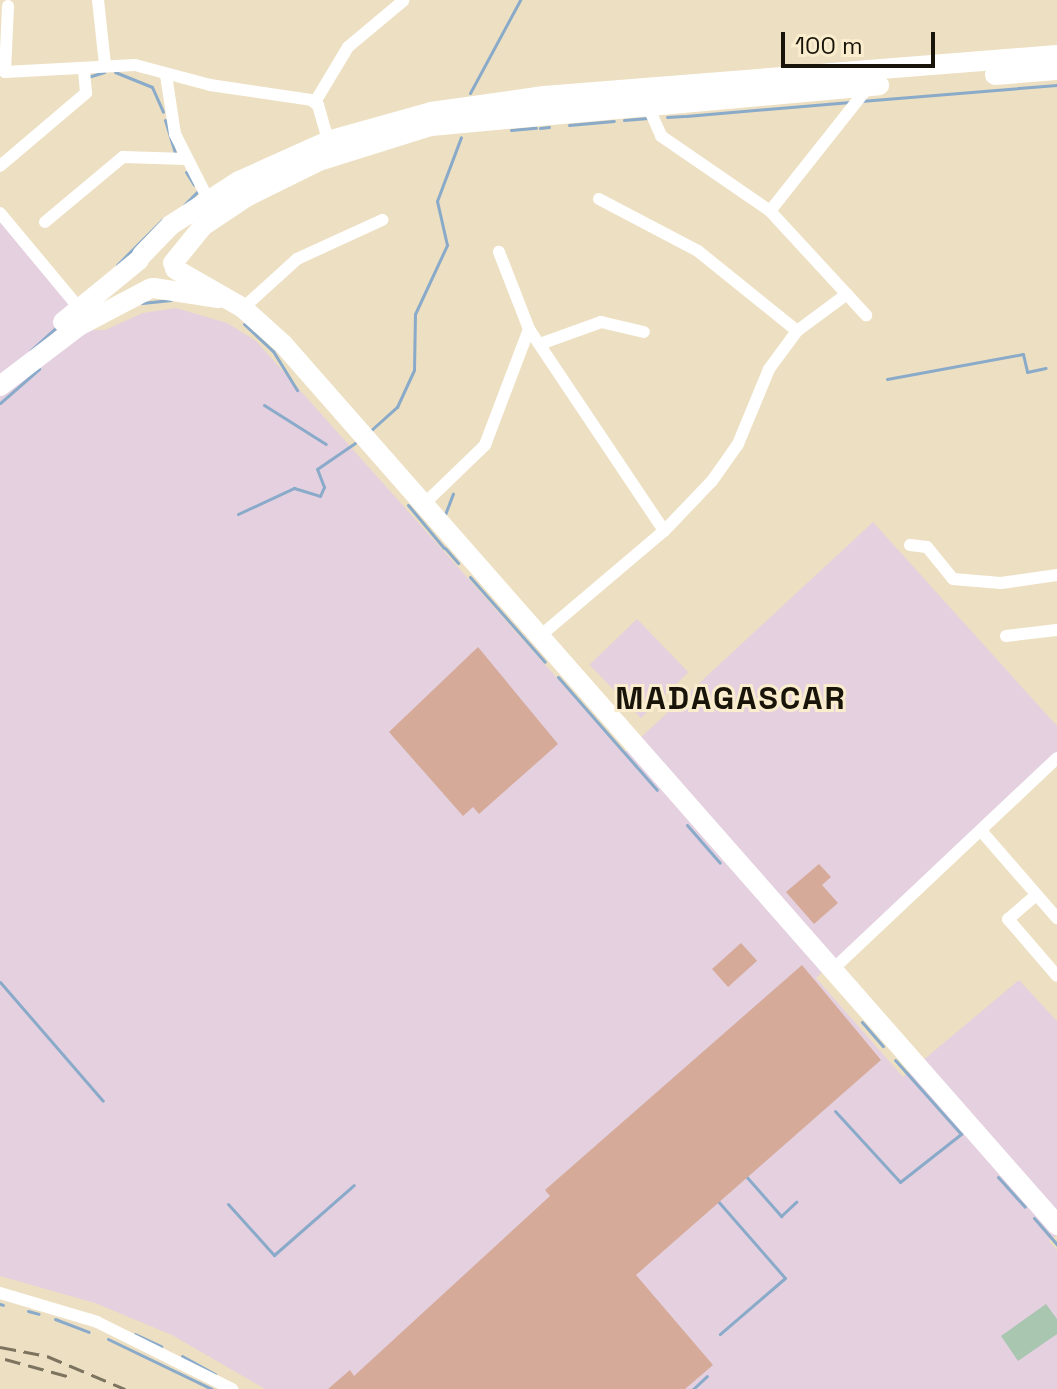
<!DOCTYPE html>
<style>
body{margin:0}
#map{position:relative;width:1057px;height:1389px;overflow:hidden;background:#eddfc1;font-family:"Space Grotesk",sans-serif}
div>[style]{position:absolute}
.industrial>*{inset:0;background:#e4d0df;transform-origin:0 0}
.green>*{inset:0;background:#a9c6b1}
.stream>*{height:3px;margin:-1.5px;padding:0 1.5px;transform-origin:1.5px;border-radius:1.5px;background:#8aaaca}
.building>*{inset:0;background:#d6aa98;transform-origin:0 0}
.minor>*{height:12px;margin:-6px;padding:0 6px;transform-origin:6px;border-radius:6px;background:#fff}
.primary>*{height:20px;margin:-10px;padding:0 10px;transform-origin:10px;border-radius:10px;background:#fff}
.rail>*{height:3px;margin-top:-1.5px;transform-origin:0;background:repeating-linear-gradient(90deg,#7d7460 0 16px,transparent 0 24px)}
span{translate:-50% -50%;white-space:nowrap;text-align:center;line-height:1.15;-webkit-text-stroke:6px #faedce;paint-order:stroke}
.district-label{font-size:32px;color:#19140a;font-weight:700;letter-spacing:2px}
.scale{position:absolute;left:781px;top:32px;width:154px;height:36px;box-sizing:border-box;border:4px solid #19140a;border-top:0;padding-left:10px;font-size:24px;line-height:28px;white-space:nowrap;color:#19140a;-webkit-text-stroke:6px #faedce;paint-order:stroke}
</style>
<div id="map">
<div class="industrial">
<div style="clip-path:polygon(0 211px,80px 305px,71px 331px,105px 330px,143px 313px,176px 308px,227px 323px,256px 341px,624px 753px,873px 522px,1057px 726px,1057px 754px,816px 978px,903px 1077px,1019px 980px,1057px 1021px,1057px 1235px,1049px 1241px,1057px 1250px,1057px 1389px,265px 1389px,172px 1335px,95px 1303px,0 1276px)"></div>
<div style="left:637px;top:619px;width:74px;height:66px;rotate:46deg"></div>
</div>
<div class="green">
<div style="clip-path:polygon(1046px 1304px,1057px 1319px,1057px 1334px,1018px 1361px,1001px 1336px)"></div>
</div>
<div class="stream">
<div style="left:115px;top:72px;width:40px;rotate:22deg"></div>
<div style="left:152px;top:87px;width:27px;rotate:66deg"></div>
<div style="left:88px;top:77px;width:17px;rotate:-17deg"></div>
<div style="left:470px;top:93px;width:106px;rotate:-61.7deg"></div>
<div style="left:861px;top:101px;width:197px;rotate:-4.7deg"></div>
<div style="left:686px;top:116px;width:165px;rotate:-4.9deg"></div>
<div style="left:667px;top:117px;width:17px;rotate:-3deg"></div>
<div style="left:165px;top:120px;width:38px;rotate:73deg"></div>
<div style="left:624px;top:120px;width:24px;rotate:-5deg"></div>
<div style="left:569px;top:125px;width:45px;rotate:-5.1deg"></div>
<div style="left:540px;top:128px;width:9px;rotate:-6deg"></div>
<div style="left:511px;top:130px;width:25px;rotate:-5deg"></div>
<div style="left:186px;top:172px;width:15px;rotate:58deg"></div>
<div style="left:184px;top:205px;width:20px;rotate:-45deg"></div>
<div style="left:117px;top:265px;width:64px;rotate:-45deg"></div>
<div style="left:142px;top:303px;width:29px;rotate:-6deg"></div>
<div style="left:244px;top:324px;width:40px;rotate:43deg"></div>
<div style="left:273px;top:351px;width:46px;rotate:58.4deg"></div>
<div style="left:30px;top:351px;width:36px;rotate:-42deg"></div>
<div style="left:887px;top:379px;width:138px;rotate:-10.4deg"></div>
<div style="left:1023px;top:354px;width:18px;rotate:77deg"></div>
<div style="left:1027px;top:372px;width:19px;rotate:-12deg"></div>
<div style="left:0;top:403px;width:52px;rotate:-41.1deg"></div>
<div style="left:264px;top:405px;width:73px;rotate:32.2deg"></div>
<div style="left:369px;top:432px;width:38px;rotate:-42deg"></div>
<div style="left:397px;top:407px;width:41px;rotate:-65.3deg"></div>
<div style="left:414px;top:370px;width:56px;rotate:-89deg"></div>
<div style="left:415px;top:314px;width:76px;rotate:-65.1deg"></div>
<div style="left:447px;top:245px;width:45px;rotate:-102.8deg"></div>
<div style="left:437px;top:201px;width:68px;rotate:-69.4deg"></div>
<div style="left:408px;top:505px;width:56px;rotate:50.1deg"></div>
<div style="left:238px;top:514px;width:62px;rotate:-24.9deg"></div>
<div style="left:294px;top:488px;width:27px;rotate:17deg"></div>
<div style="left:320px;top:496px;width:10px;rotate:-66deg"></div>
<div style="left:324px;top:487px;width:19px;rotate:-111deg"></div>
<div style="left:317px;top:469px;width:46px;rotate:-34.4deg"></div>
<div style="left:444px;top:517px;width:25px;rotate:-69deg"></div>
<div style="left:445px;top:548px;width:20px;rotate:49deg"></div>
<div style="left:470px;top:577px;width:113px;rotate:48.6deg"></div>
<div style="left:558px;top:677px;width:150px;rotate:48.8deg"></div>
<div style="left:687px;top:825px;width:50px;rotate:49deg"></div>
<div style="left:0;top:982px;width:157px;rotate:49.1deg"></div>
<div style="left:862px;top:1022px;width:32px;rotate:49deg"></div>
<div style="left:835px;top:1111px;width:96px;rotate:47.5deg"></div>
<div style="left:900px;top:1182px;width:78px;rotate:-38.2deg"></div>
<div style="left:961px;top:1134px;width:99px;rotate:-131.7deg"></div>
<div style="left:745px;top:1175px;width:55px;rotate:48.7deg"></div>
<div style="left:781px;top:1216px;width:21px;rotate:-43deg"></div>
<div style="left:998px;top:1177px;width:40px;rotate:48deg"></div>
<div style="left:717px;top:1200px;width:103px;rotate:48.9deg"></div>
<div style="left:785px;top:1278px;width:86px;rotate:139.3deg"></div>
<div style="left:228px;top:1204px;width:69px;rotate:48deg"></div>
<div style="left:274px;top:1255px;width:106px;rotate:-41.2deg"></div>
<div style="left:1034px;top:1218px;width:35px;rotate:49deg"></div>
<div style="left:0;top:1304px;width:3px;rotate:18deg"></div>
<div style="left:28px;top:1311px;width:11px;rotate:15deg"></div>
<div style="left:55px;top:1319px;width:36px;rotate:21deg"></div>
<div style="left:135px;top:1334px;width:29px;rotate:25deg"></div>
<div style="left:108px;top:1339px;width:115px;rotate:25.7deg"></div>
<div style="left:182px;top:1356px;width:38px;rotate:29deg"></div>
<div style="left:693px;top:1389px;width:19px;rotate:-43deg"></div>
</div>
<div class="building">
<div style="clip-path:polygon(478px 647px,558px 744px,479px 814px,473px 807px,463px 816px,389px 732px)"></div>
<div style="clip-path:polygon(819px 864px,831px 877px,822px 885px,838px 903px,814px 924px,786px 892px)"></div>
<div style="left:741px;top:943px;width:24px;height:39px;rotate:48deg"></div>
<div style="clip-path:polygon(802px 965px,881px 1060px,636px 1275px,713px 1365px,685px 1389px,328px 1389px,350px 1370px,354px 1376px,550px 1196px,545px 1190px)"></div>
</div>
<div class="minor">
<div style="left:98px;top:0;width:64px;rotate:83.8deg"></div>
<div style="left:8px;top:6px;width:66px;rotate:92.6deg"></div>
<div style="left:5px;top:72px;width:130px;rotate:-3.1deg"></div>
<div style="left:135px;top:65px;width:78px;rotate:14.9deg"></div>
<div style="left:210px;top:85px;width:102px;rotate:8.4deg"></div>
<div style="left:311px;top:100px;width:9px;rotate:36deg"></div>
<div style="left:318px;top:105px;width:37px;rotate:74deg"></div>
<div style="left:166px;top:75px;width:60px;rotate:81.3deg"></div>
<div style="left:175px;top:134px;width:73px;rotate:63.1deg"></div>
<div style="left:315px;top:102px;width:64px;rotate:-59deg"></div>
<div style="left:348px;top:47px;width:72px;rotate:-39.9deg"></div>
<div style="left:647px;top:104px;width:35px;rotate:66deg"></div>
<div style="left:661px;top:136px;width:132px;rotate:34.5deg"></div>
<div style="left:770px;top:211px;width:142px;rotate:47.3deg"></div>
<div style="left:0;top:166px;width:113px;rotate:-40.3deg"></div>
<div style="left:86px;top:93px;width:21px;rotate:-95deg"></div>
<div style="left:599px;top:199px;width:112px;rotate:27.7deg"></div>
<div style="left:698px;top:251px;width:127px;rotate:38.9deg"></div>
<div style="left:770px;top:211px;width:161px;rotate:-51.6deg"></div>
<div style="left:0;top:213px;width:125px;rotate:50.2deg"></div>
<div style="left:45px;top:222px;width:102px;rotate:-39.8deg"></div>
<div style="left:123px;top:157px;width:63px;rotate:1.8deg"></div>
<div style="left:243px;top:308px;width:73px;rotate:-42.2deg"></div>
<div style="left:297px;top:259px;width:94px;rotate:-24.6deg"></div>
<div style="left:529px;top:329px;width:243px;rotate:56.2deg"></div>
<div style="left:540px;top:344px;width:65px;rotate:-19.8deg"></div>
<div style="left:601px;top:322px;width:44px;rotate:13.1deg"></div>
<div style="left:424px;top:504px;width:85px;rotate:-44deg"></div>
<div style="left:485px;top:445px;width:124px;rotate:-69.2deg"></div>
<div style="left:529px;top:329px;width:83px;rotate:-111.3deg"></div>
<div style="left:910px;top:545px;width:17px;rotate:7deg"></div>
<div style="left:927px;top:547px;width:41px;rotate:50.9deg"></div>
<div style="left:953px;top:579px;width:48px;rotate:4.8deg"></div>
<div style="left:1001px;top:583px;width:57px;rotate:-8.1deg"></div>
<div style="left:540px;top:636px;width:162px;rotate:-40.3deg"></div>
<div style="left:664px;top:531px;width:69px;rotate:-46.2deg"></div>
<div style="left:712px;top:481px;width:45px;rotate:-54.9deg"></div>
<div style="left:738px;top:444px;width:81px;rotate:-67.5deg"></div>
<div style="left:769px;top:369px;width:47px;rotate:-53.6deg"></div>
<div style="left:797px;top:331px;width:62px;rotate:-36.5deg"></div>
<div style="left:1006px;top:636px;width:51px;rotate:-6.7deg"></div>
<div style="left:983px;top:833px;width:113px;rotate:49deg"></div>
<div style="left:1036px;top:895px;width:37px;rotate:139deg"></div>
<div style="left:1008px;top:919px;width:75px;rotate:49.3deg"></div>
<div style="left:830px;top:972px;width:312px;rotate:-43.3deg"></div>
<div style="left:0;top:1293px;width:101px;rotate:16.6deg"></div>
<div style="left:97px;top:1322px;width:151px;rotate:26.4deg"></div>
</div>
<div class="primary">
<div style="left:995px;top:75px;width:62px;rotate:-4.6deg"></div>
<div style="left:142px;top:255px;width:42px;rotate:-46deg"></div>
<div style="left:171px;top:225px;width:81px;rotate:-32.9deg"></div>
<div style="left:239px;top:181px;width:98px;rotate:-24.2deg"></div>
<div style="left:328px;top:141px;width:107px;rotate:-15.7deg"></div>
<div style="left:431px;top:112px;width:114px;rotate:-8.1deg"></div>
<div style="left:544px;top:96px;width:515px;rotate:-4.57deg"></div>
<div style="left:173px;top:263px;width:48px;rotate:-51deg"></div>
<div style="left:203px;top:226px;width:54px;rotate:-33.7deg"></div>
<div style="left:248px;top:196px;width:79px;rotate:-26.2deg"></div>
<div style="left:319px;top:161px;width:117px;rotate:-17.4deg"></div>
<div style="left:431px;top:126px;width:450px;rotate:-5.2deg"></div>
<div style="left:175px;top:269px;width:78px;rotate:29.8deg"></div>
<div style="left:243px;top:308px;width:54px;rotate:42deg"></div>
<div style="left:283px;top:344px;width:1173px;rotate:48.7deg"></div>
<div style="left:154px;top:288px;width:65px;rotate:8.9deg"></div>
<div style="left:63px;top:322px;width:98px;rotate:-39.2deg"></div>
<div style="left:0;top:386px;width:99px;rotate:-37.2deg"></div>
<div style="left:79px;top:326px;width:81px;rotate:-27.8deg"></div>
</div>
<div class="rail">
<div style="left:0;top:1347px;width:48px;rotate:10.8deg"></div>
<div style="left:47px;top:1356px;width:85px;rotate:22.9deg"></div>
<div style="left:5px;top:1359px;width:68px;rotate:15.3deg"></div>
</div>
<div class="district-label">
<span style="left:731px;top:698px">MADAGASCAR</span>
</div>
<div class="scale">100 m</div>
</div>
